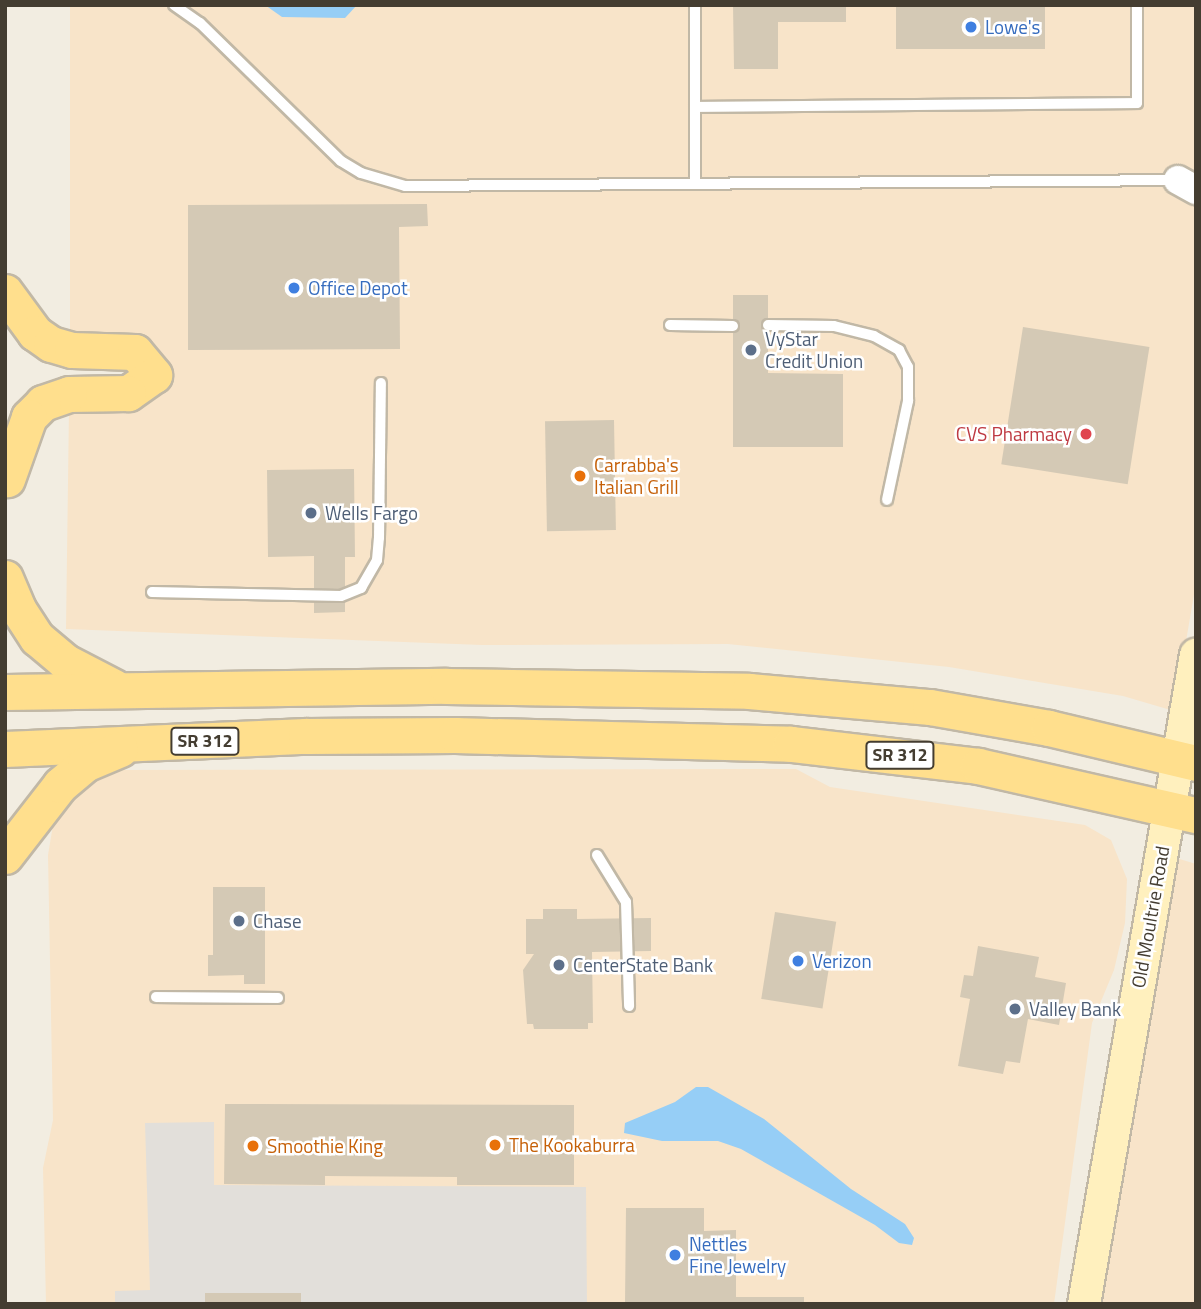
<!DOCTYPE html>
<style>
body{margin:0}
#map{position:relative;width:1201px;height:1309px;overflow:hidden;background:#f2ede1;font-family:"Titillium Web",sans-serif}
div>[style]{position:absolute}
.commercial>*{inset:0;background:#f8e4c9}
.parking>*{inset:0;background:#e2dfda}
.water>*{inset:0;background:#96cef6}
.building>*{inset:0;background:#d4c9b5;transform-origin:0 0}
.roads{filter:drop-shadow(2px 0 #c1b8a6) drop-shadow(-2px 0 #c1b8a6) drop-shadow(0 2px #c1b8a6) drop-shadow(0 -2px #c1b8a6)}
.service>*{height:10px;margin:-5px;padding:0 5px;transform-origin:5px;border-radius:5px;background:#fff}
.tertiary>*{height:28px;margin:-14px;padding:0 14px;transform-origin:14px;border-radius:14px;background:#fff}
.secondary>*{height:32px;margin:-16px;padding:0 16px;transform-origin:16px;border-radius:16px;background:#fff0be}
.primary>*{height:35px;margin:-17.5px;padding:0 17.5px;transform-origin:17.5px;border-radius:17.5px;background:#ffdf8d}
.dots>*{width:19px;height:19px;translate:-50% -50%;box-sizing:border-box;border:4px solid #fff;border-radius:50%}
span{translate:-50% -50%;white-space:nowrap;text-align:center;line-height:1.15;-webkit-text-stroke:5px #fff;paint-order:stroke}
.shield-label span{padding:2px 5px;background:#fff;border:2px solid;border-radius:5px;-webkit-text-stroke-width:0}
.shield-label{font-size:18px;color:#443d31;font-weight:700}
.shop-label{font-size:19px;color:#366cbe}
.left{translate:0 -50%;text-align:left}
.service-label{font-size:19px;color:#4e5e75}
.health-label{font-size:19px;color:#be3a42}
.right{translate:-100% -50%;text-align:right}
.food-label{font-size:19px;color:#c56008}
.street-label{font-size:19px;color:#443d31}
.frame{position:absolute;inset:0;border:7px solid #443d31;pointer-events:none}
</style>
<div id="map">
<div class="commercial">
<div style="clip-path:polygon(70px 5px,1196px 5px,1196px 583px,1174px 711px,1123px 696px,949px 667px,728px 644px,482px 645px,66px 629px,69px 409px,162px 386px,172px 376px,164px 367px,70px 335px)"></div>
<div style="clip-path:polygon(796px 769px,830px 787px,1085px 825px,1111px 840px,1127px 879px,1125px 923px,1114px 970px,1092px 1023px,1054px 1304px,46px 1304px,43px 1168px,53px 1120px,48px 855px,53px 825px,71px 792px,99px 774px,123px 770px)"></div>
<div style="clip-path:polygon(1173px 857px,1196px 864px,1196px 1304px,1097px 1304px)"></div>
</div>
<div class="parking">
<div style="clip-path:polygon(214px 1122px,214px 1185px,586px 1187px,587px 1304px,115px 1304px,115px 1291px,150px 1290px,145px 1123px)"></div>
</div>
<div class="water">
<div style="clip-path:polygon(265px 5px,357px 5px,345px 18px,282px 17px)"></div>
<div style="clip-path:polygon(696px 1087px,708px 1087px,764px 1119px,851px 1189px,905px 1224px,914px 1238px,912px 1245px,899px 1243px,875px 1225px,741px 1149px,718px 1141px,662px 1141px,624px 1133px,625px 1123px,675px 1102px)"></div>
</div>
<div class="building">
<div style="clip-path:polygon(733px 5px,846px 5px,846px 22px,778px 22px,778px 69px,734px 69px)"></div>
<div style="left:896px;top:5px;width:149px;height:44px"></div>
<div style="clip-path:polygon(427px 204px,428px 226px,399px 227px,400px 349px,188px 350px,188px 205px)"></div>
<div style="clip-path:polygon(733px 295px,768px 295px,768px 373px,843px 374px,843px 447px,733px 447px)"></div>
<div style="left:1023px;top:327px;width:128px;height:139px;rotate:9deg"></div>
<div style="left:614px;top:420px;width:110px;height:69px;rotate:89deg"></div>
<div style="clip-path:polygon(354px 469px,355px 557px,345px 557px,345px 612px,314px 613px,314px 556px,268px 557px,267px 470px)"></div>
<div style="clip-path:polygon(213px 887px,265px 887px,265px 984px,244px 984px,244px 975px,208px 976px,208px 955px,213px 955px)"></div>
<div style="clip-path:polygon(543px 909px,577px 909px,577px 919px,651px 918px,651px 951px,592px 952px,593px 1023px,588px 1023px,588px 1029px,534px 1029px,533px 1024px,527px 1024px,523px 970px,534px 954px,526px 954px,526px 919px,543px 919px)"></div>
<div style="left:775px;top:912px;width:62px;height:88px;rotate:9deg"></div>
<div style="clip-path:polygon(978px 946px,1039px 957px,1035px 977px,1066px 983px,1059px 1025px,1028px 1019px,1020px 1063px,1006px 1061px,1003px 1074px,958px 1066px,970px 999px,960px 997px,964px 975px,973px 976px)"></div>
<div style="clip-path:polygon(225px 1104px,574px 1105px,574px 1185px,457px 1185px,457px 1177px,325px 1176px,325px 1185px,224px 1184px)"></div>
<div style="clip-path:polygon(626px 1208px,704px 1208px,704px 1231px,736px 1230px,736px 1297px,804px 1297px,804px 1304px,625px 1304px)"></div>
<div style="left:205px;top:1293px;width:96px;height:11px"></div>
</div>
<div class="roads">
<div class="service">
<div style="left:174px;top:5px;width:32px;rotate:35deg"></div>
<div style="left:200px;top:23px;width:197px;rotate:44.4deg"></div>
<div style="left:341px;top:161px;width:23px;rotate:31deg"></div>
<div style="left:361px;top:173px;width:46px;rotate:16.5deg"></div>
<div style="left:405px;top:186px;width:773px;rotate:-0.44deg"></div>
<div style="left:695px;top:107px;width:442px;rotate:-0.5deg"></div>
<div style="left:1137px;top:103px;width:98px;rotate:-90deg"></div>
<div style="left:695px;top:184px;width:179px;rotate:-90deg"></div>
<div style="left:670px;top:325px;width:63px;rotate:0.9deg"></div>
<div style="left:768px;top:325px;width:66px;rotate:0.9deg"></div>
<div style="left:834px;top:326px;width:41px;rotate:14deg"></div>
<div style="left:874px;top:336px;width:29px;rotate:29deg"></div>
<div style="left:899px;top:350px;width:19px;rotate:62deg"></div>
<div style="left:908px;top:367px;width:34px;rotate:90deg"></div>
<div style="left:908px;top:401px;width:101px;rotate:102deg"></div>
<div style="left:152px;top:592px;width:189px;rotate:1.2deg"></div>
<div style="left:341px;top:596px;width:22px;rotate:-22deg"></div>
<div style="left:361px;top:588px;width:32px;rotate:-60deg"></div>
<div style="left:377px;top:560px;width:22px;rotate:-85deg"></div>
<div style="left:379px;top:538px;width:155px;rotate:-89.3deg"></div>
<div style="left:597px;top:855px;width:55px;rotate:58.3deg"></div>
<div style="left:626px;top:902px;width:104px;rotate:88.3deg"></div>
<div style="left:156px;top:997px;width:122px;rotate:0.5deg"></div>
</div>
<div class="tertiary">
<div style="left:1178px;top:180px;width:21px;rotate:29deg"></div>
</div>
<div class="secondary">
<div style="left:1084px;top:1304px;width:659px;rotate:-80.21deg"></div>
</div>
<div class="primary">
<div style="left:5px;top:292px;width:51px;rotate:53.8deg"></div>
<div style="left:35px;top:333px;width:19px;rotate:35deg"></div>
<div style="left:51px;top:344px;width:22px;rotate:16deg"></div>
<div style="left:72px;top:350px;width:63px;rotate:1.8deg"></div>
<div style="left:135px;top:352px;width:30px;rotate:50deg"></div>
<div style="left:154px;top:375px;width:32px;rotate:145deg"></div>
<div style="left:128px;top:393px;width:59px;rotate:179deg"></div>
<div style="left:69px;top:394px;width:28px;rotate:161deg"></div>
<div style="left:43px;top:403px;width:20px;rotate:135deg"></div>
<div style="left:29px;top:417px;width:66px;rotate:109.5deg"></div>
<div style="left:5px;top:578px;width:34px;rotate:67deg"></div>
<div style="left:18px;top:609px;width:35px;rotate:57deg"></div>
<div style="left:37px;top:638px;width:35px;rotate:40deg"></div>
<div style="left:64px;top:661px;width:56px;rotate:27.5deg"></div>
<div style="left:5px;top:692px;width:441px;rotate:-0.8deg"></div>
<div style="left:446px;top:686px;width:303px;rotate:0.9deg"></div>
<div style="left:749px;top:691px;width:182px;rotate:5.1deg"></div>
<div style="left:930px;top:707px;width:121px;rotate:10deg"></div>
<div style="left:1049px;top:728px;width:151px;rotate:13.4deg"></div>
<div style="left:5px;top:749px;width:301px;rotate:-2.5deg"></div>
<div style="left:306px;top:736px;width:149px;rotate:-0.4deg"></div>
<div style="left:455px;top:735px;width:336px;rotate:1.5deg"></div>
<div style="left:791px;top:744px;width:188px;rotate:6.7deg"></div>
<div style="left:978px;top:766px;width:223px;rotate:12.7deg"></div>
<div style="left:5px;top:856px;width:90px;rotate:-52.2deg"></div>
<div style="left:60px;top:785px;width:33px;rotate:-40deg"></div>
<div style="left:85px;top:764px;width:38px;rotate:-23deg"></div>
</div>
</div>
<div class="dots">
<div style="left:971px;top:27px;background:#3f7fe0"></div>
<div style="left:294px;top:288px;background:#3f7fe0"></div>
<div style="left:751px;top:350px;background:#5c6f8a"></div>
<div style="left:1086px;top:434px;background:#e0444e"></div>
<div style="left:580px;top:476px;background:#e8710a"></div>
<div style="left:311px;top:513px;background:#5c6f8a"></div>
<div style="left:239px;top:921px;background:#5c6f8a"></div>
<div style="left:798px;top:961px;background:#3f7fe0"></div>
<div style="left:559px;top:965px;background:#5c6f8a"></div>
<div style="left:1015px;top:1009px;background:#5c6f8a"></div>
<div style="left:495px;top:1145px;background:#e8710a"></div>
<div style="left:253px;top:1146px;background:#e8710a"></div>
<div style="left:675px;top:1255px;background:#3f7fe0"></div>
</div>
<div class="shield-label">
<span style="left:205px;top:741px">SR 312</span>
<span style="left:900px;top:755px">SR 312</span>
</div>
<div class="shop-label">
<span class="left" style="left:985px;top:27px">Lowe's</span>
<span class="left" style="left:308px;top:288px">Office Depot</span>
<span class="left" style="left:812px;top:961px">Verizon</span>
<span class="left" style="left:689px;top:1255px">Nettles<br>Fine Jewelry</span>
</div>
<div class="service-label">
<span class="left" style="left:765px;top:350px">VyStar<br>Credit Union</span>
<span class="left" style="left:325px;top:513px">Wells Fargo</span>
<span class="left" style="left:253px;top:921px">Chase</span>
<span class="left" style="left:573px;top:965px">CenterState Bank</span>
<span class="left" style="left:1029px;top:1009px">Valley Bank</span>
</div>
<div class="health-label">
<span class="right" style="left:1072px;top:434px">CVS Pharmacy</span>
</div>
<div class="food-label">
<span class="left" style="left:594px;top:476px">Carrabba's<br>Italian Grill</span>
<span class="left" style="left:509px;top:1145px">The Kookaburra</span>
<span class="left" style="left:267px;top:1146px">Smoothie King</span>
</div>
<div class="street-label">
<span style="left:1150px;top:917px;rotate:-80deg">Old Moultrie Road</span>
</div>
<div class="frame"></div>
</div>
